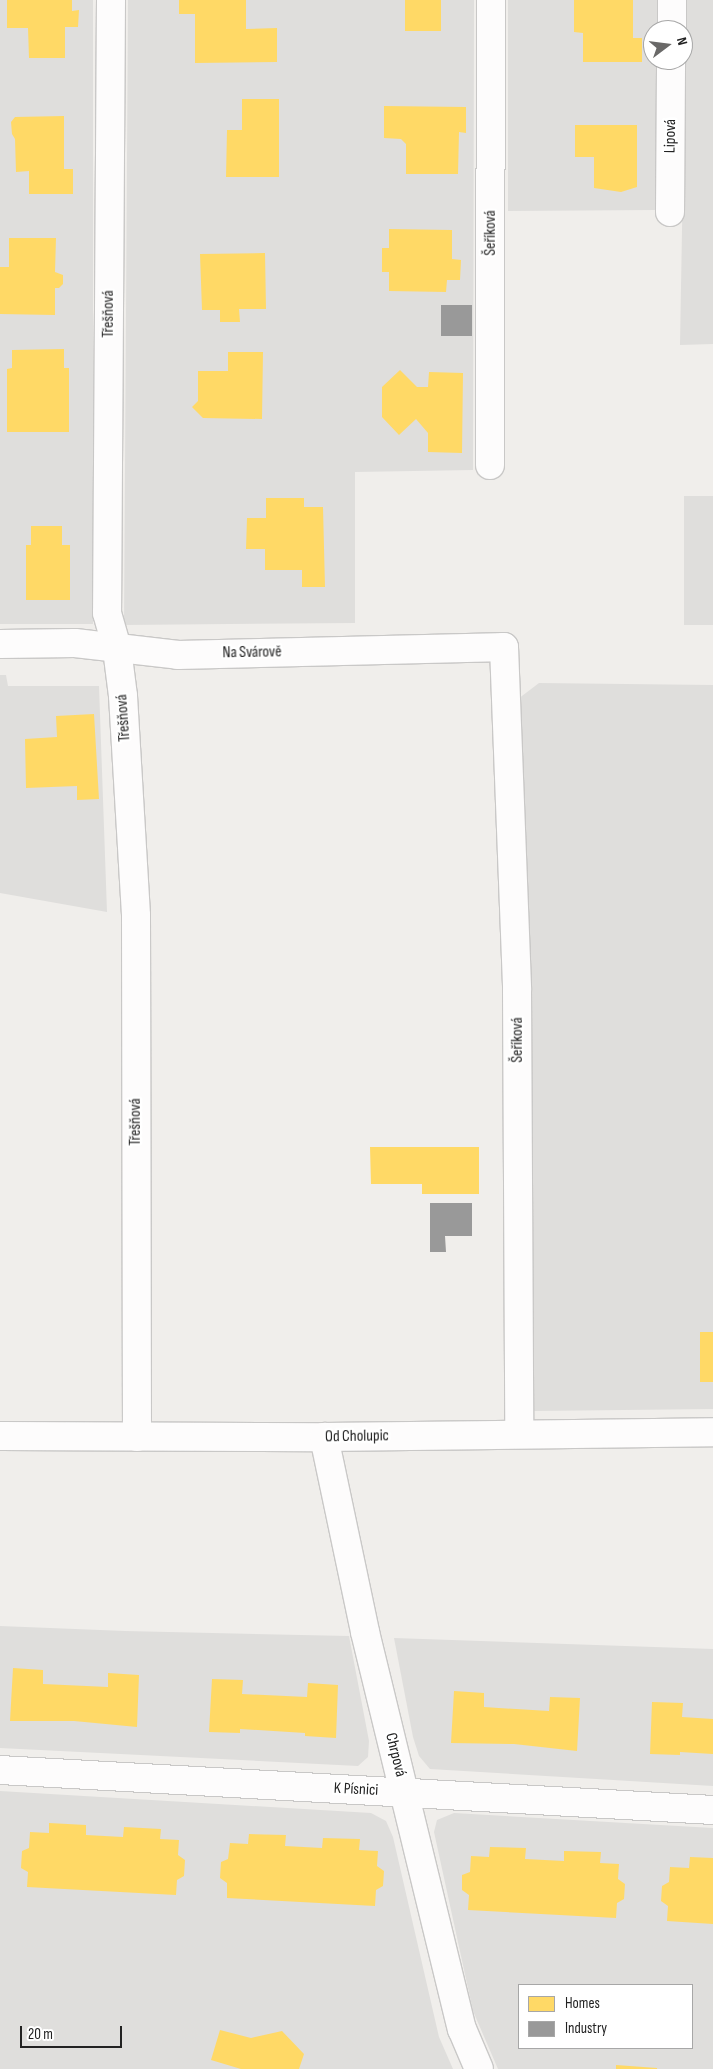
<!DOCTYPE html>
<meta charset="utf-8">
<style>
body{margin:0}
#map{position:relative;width:713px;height:2069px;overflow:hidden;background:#f0eeeb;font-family:"Sofia Sans Condensed",sans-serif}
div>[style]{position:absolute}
.residential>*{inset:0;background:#dfdedc;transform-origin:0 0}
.homes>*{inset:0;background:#ffd966;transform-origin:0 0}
.industry>*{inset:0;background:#999;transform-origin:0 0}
.roads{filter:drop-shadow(1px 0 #c9c8c7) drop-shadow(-1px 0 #c9c8c7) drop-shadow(0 1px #c9c8c7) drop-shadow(0 -1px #c9c8c7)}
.minor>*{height:28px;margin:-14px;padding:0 14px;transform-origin:14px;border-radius:14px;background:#fdfcfc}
span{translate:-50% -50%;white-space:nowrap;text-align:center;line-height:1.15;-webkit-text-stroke:5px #fff;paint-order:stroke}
.street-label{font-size:16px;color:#222}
.legend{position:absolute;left:518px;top:1984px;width:175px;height:65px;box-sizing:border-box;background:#fff;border:1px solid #a7a7a7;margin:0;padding:6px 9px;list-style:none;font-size:15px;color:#222}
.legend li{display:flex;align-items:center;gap:10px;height:25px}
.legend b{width:25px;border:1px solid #a7a7a7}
.north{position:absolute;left:643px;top:20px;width:50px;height:50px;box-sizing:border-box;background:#fff;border:1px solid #a7a7a7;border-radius:50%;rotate:75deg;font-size:14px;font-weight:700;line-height:20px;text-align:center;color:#222}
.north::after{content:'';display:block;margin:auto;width:18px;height:22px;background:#6a6968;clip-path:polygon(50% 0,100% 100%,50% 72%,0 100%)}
.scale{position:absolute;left:20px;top:2026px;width:102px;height:22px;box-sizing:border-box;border:2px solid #222;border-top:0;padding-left:6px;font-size:15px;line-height:18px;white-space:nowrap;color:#222;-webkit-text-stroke:4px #fff;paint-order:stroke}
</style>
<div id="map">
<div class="residential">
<div style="left:0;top:0;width:93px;height:624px"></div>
<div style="clip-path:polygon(128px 0,474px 0,473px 470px,355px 472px,355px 623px,124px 625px)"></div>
<div style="clip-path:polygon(508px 0,658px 0,657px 30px,653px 30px,653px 60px,657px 60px,655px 210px,508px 211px)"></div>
<div style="clip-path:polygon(686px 0,713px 0,713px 344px,680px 345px)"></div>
<div style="left:713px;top:496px;width:129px;height:29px;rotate:90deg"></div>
<div style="clip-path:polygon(0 675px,6px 675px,8px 686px,99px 686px,107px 912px,0 893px)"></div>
<div style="clip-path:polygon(539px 683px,713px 685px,713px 1409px,534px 1411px,518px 699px)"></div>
<div style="clip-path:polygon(0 1626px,125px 1631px,349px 1636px,369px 1741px,368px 1757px,358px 1766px,0 1748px)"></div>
<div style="clip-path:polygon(394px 1638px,713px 1649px,713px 1786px,430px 1769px,419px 1756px,413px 1737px)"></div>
<div style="clip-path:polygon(0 1791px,371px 1813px,386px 1821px,393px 1837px,439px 2037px,453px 2069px,0 2069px)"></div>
<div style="clip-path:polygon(evenodd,454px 1813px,713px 1828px,713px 2069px,498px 2069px,473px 2011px,434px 1832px,437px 1820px,454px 1813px,519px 1985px,692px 1985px,692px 2048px,519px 2048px,519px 1985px)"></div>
</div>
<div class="homes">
<div style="clip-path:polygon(7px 0,72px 0,72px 11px,79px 10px,78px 27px,65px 27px,65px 58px,29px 58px,28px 28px,7px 28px)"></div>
<div style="clip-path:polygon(179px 0,246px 0,246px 29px,277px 28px,277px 62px,195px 63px,195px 14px,179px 14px)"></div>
<div style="left:405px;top:0;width:36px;height:31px"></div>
<div style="clip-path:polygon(574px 0,633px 0,633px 38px,642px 38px,642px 62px,583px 62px,583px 33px,574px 32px)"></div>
<div style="clip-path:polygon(242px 99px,279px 99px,279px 177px,226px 177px,227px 130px,242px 130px)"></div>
<div style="clip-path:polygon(384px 106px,466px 107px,466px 133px,459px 132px,458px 174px,406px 174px,406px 144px,401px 139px,384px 138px)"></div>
<div style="clip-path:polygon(64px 116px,64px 169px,73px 169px,73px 194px,29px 194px,29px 171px,16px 172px,15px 139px,12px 134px,11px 122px,15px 117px)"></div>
<div style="clip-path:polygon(575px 125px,637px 125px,637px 187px,621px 192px,594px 188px,594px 157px,575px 157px)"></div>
<div style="clip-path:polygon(389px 229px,452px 230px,452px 259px,461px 260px,460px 280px,447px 280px,446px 292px,389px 291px,389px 272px,382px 272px,382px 248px,389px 248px)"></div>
<div style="clip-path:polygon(9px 238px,56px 238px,55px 272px,63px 275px,63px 284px,59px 288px,55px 288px,55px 315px,0 314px,0 267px,9px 267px)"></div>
<div style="clip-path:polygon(265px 253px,266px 309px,239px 309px,240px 322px,220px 322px,220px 310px,202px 310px,200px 254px)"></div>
<div style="clip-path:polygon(64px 349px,64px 368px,69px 368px,69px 432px,7px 432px,7px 369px,12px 368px,12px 350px)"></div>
<div style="clip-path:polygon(228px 352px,263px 352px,262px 419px,203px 418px,192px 407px,198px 401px,198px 371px,228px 371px)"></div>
<div style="clip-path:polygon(400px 370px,417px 387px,428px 387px,429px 372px,463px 373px,462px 453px,428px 452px,428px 433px,416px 419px,399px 435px,382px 417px,382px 387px)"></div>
<div style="clip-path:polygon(266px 498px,304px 498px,304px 507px,323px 507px,325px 587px,302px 587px,302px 570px,265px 570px,265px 549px,246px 549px,247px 518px,266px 518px)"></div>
<div style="clip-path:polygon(31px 526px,62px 526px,62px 545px,70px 545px,70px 600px,26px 600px,26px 545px,31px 545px)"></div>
<div style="clip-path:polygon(94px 714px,99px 799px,77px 800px,77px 786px,26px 788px,25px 739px,57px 737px,56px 716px)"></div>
<div style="clip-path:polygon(370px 1147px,479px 1147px,479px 1194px,422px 1194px,422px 1184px,371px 1184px)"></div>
<div style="left:700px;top:1332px;width:13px;height:50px"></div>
<div style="clip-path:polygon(13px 1668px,43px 1670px,43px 1684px,108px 1687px,108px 1673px,139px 1675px,137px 1727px,74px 1721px,10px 1721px)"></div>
<div style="clip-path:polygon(212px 1679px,243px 1680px,242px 1694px,307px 1697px,308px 1683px,338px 1685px,336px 1738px,305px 1736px,305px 1733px,240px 1729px,240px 1733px,209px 1732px)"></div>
<div style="clip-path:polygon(454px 1691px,484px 1693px,484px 1707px,516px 1709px,549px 1711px,550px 1697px,580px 1698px,577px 1751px,514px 1744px,451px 1743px)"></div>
<div style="clip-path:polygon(652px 1702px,683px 1703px,682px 1717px,713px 1719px,713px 1754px,680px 1752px,680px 1755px,650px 1754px)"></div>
<div style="clip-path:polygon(49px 1823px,86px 1825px,86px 1835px,123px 1837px,124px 1827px,161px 1829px,160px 1839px,179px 1840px,178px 1855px,185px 1860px,184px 1876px,177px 1880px,176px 1895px,27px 1887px,28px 1872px,21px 1868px,22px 1851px,29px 1848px,30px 1832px,49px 1833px)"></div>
<div style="clip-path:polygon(249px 1834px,286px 1835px,285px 1846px,322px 1848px,323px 1838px,360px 1839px,359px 1850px,378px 1851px,377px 1866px,384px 1871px,383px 1886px,376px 1890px,375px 1906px,227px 1898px,227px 1883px,220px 1878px,221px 1862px,228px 1859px,230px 1843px,248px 1844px)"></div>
<div style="clip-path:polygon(490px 1847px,526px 1848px,525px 1859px,564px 1861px,564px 1851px,601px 1852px,600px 1863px,619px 1864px,618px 1879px,625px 1884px,624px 1899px,617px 1903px,616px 1918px,468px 1910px,469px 1895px,462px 1890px,462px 1875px,470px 1872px,471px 1856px,489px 1857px)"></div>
<div style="clip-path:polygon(690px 1857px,713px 1858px,713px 1924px,667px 1921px,668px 1906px,661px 1901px,662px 1886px,669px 1882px,670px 1867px,689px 1868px)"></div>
<div style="clip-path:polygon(220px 2030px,251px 2038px,282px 2031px,304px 2054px,299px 2069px,241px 2069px,211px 2060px)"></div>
<div style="clip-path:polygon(616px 2065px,657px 2068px,657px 2069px,616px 2069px)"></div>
</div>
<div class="industry">
<div style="left:441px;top:305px;width:31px;height:31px"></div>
<div style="clip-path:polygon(430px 1203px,472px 1203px,472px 1236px,445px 1236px,446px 1252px,430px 1252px)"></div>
</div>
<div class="roads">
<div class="minor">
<div style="left:111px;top:0;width:613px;rotate:90.37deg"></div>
<div style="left:107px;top:613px;width:37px;rotate:74deg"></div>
<div style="left:117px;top:649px;width:47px;rotate:82.7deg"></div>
<div style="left:123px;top:696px;width:220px;rotate:86.6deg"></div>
<div style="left:136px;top:916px;width:521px;rotate:89.89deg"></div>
<div style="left:672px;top:30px;width:30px;rotate:-90deg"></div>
<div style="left:670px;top:212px;width:152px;rotate:-89.6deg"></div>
<div style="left:490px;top:465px;width:465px;rotate:-89.9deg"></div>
<div style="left:0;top:644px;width:75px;rotate:-0.8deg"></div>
<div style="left:75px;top:643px;width:104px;rotate:6.6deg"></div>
<div style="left:178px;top:655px;width:326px;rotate:-1.4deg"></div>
<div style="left:504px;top:647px;width:343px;rotate:87.8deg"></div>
<div style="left:517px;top:990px;width:443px;rotate:89.7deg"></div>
<div style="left:0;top:1436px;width:324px;rotate:0.2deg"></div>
<div style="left:324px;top:1437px;width:389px;rotate:-0.7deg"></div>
<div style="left:324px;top:1437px;width:199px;rotate:78.1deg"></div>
<div style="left:365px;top:1632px;width:409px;rotate:76.3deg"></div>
<div style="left:462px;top:2029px;width:43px;rotate:67deg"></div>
<div style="left:0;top:1770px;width:714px;rotate:3.21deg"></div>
</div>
</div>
<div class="street-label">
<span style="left:671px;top:136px;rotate:-89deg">Lipová</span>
<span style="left:491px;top:233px;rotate:-90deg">Šeříková</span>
<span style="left:109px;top:314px;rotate:-90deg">Třešňová</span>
<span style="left:252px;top:653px;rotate:-1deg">Na Svárově</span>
<span style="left:124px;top:718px;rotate:-94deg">Třešňová</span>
<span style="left:518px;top:1040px;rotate:-90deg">Šeříková</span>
<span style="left:136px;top:1122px;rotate:-90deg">Třešňová</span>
<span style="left:357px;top:1437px;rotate:-1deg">Od Cholupic</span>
<span style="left:395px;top:1755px;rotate:76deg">Chrpová</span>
<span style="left:356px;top:1790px;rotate:3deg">K Písnici</span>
</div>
<ul class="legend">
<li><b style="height:14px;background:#ffd966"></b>Homes</li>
<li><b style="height:14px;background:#999"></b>Industry</li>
</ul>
<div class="north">N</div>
<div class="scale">20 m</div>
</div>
